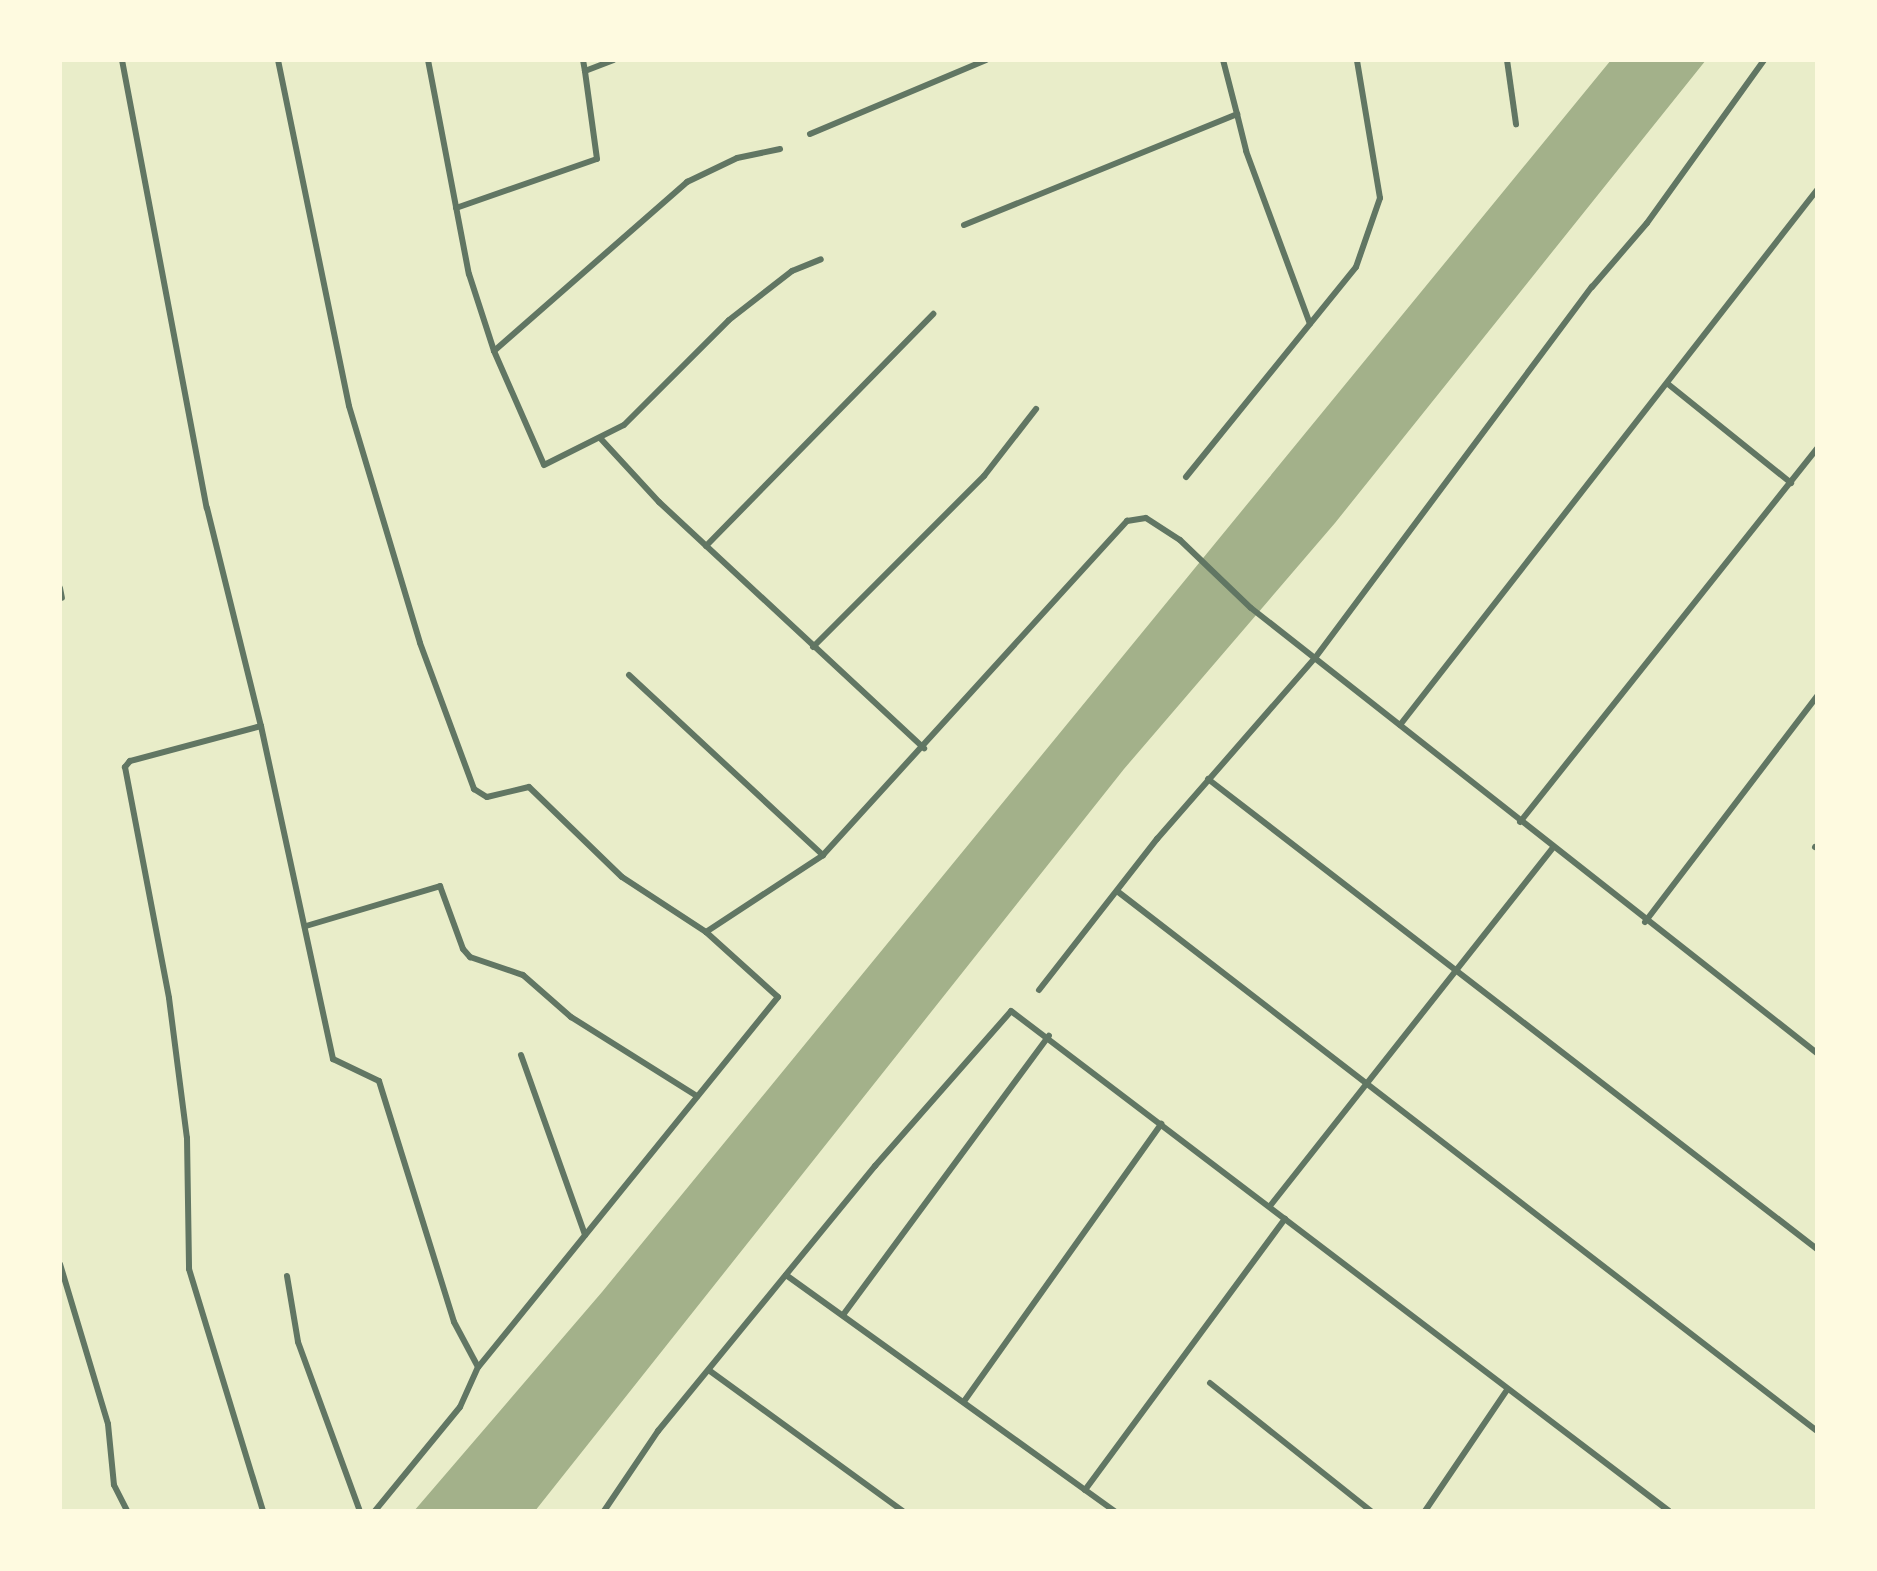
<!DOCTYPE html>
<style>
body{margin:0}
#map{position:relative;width:1877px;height:1571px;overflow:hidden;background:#e9edc9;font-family:Helvetica,sans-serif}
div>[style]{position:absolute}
.water>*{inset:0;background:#a3b18a}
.minor>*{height:6px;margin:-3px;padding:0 3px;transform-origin:3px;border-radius:3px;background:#617663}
span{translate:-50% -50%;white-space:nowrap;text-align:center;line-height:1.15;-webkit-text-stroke:8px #fefae0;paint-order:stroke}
.frame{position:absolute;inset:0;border:62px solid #fefae0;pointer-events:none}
</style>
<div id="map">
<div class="water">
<div style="clip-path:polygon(1611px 60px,1706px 60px,1335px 523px,1124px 769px,535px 1511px,414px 1511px,602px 1292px)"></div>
</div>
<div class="minor">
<div style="left:122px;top:60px;width:456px;rotate:79.3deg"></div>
<div style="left:207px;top:508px;width:225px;rotate:76.1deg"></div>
<div style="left:261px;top:726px;width:341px;rotate:77.8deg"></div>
<div style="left:333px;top:1059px;width:51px;rotate:25.6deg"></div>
<div style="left:379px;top:1081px;width:252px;rotate:72.7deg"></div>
<div style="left:454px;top:1322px;width:51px;rotate:61.9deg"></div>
<div style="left:278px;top:60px;width:353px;rotate:78.4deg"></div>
<div style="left:349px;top:406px;width:247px;rotate:73.3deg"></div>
<div style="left:420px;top:643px;width:156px;rotate:69.7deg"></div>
<div style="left:474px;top:789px;width:15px;rotate:32deg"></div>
<div style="left:487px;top:797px;width:43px;rotate:-13.4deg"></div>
<div style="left:529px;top:787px;width:129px;rotate:44.1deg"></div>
<div style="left:622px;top:877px;width:100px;rotate:33.2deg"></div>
<div style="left:706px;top:932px;width:97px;rotate:42.1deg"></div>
<div style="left:778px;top:997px;width:476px;rotate:129deg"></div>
<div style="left:478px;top:1367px;width:44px;rotate:114.2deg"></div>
<div style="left:460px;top:1407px;width:134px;rotate:129.3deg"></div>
<div style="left:428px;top:60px;width:218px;rotate:79.2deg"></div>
<div style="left:469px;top:274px;width:81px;rotate:72deg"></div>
<div style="left:494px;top:351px;width:124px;rotate:66.3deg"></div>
<div style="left:544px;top:465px;width:89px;rotate:-26.6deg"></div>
<div style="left:624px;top:425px;width:148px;rotate:-45deg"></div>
<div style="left:729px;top:320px;width:80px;rotate:-37.9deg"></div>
<div style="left:792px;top:271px;width:31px;rotate:-22deg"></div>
<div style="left:583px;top:60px;width:11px;rotate:80deg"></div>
<div style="left:585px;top:71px;width:30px;rotate:-21deg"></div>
<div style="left:1507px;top:60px;width:65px;rotate:82deg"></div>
<div style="left:1237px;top:114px;width:38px;rotate:76deg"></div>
<div style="left:1246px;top:151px;width:184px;rotate:69.7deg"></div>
<div style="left:810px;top:134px;width:191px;rotate:-22.8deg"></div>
<div style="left:456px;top:208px;width:149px;rotate:-19.2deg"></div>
<div style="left:597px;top:159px;width:89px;rotate:-97.8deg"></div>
<div style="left:964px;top:225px;width:295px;rotate:-22.1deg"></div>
<div style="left:1237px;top:114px;width:56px;rotate:-104.5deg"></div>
<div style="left:494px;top:351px;width:257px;rotate:-41.2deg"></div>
<div style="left:687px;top:182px;width:55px;rotate:-25.6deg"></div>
<div style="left:737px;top:158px;width:44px;rotate:-11.8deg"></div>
<div style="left:1668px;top:384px;width:158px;rotate:38.8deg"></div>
<div style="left:601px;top:439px;width:86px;rotate:47.4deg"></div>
<div style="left:659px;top:502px;width:362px;rotate:42.9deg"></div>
<div style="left:1186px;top:477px;width:270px;rotate:-51deg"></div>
<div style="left:1356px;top:267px;width:73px;rotate:-70.8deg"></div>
<div style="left:1380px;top:198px;width:140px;rotate:-99.5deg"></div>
<div style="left:706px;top:546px;width:325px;rotate:-45.6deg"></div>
<div style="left:60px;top:588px;width:10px;rotate:79deg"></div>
<div style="left:813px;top:647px;width:242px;rotate:-45deg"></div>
<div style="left:984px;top:476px;width:85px;rotate:-52.2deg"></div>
<div style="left:629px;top:675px;width:265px;rotate:42.9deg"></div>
<div style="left:1400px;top:725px;width:678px;rotate:-52.07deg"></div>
<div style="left:261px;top:726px;width:136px;rotate:165deg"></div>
<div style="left:130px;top:761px;width:8px;rotate:130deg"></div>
<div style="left:125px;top:767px;width:235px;rotate:79.2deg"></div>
<div style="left:169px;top:998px;width:141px;rotate:82.7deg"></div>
<div style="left:187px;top:1138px;width:131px;rotate:89.1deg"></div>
<div style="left:189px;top:1269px;width:253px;rotate:73deg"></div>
<div style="left:1208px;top:779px;width:769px;rotate:37.66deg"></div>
<div style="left:1520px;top:822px;width:477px;rotate:-51.5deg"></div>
<div style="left:1815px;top:847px;width:2px;rotate:27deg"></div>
<div style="left:1117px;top:891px;width:884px;rotate:37.65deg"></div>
<div style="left:1645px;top:922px;width:284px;rotate:-52.7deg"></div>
<div style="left:306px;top:926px;width:140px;rotate:-16.6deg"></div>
<div style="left:440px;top:886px;width:67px;rotate:69.9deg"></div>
<div style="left:463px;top:949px;width:11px;rotate:49deg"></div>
<div style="left:470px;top:957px;width:56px;rotate:18.8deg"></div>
<div style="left:523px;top:975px;width:64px;rotate:41.2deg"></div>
<div style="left:571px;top:1017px;width:149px;rotate:32.1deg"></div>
<div style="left:706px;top:932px;width:140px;rotate:-33.3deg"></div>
<div style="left:823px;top:855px;width:452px;rotate:-47.7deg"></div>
<div style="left:1127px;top:521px;width:19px;rotate:-9deg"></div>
<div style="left:1146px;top:518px;width:40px;rotate:32.9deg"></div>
<div style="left:1180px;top:540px;width:98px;rotate:43.8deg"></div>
<div style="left:1251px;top:608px;width:720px;rotate:38.18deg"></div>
<div style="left:1039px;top:990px;width:192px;rotate:-52deg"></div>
<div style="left:1157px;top:839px;width:240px;rotate:-48.9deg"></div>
<div style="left:1315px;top:658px;width:463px;rotate:-53.3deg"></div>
<div style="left:1592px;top:287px;width:84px;rotate:-49.3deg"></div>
<div style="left:1647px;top:223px;width:201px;rotate:-54.3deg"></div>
<div style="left:521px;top:1055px;width:191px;rotate:70.4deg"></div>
<div style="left:1270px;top:1206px;width:456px;rotate:-51.7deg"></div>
<div style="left:60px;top:1264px;width:167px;rotate:73.3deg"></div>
<div style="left:108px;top:1424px;width:61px;rotate:84.4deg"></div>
<div style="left:114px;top:1485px;width:29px;rotate:63deg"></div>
<div style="left:786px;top:1275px;width:405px;rotate:35.7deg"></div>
<div style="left:287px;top:1276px;width:67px;rotate:80.5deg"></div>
<div style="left:298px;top:1342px;width:180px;rotate:69.9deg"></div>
<div style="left:843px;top:1315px;width:347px;rotate:-53.6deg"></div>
<div style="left:710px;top:1371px;width:238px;rotate:36deg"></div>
<div style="left:1210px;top:1383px;width:206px;rotate:38.5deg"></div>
<div style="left:965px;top:1400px;width:339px;rotate:-54.6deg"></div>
<div style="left:1085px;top:1490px;width:337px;rotate:-53.6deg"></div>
<div style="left:604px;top:1511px;width:97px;rotate:-56deg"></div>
<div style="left:658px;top:1431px;width:343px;rotate:-50.7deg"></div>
<div style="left:875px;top:1166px;width:206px;rotate:-48.7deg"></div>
<div style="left:1011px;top:1011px;width:826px;rotate:37.23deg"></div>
<div style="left:1425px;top:1511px;width:146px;rotate:-55.9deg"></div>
</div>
<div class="frame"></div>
</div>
